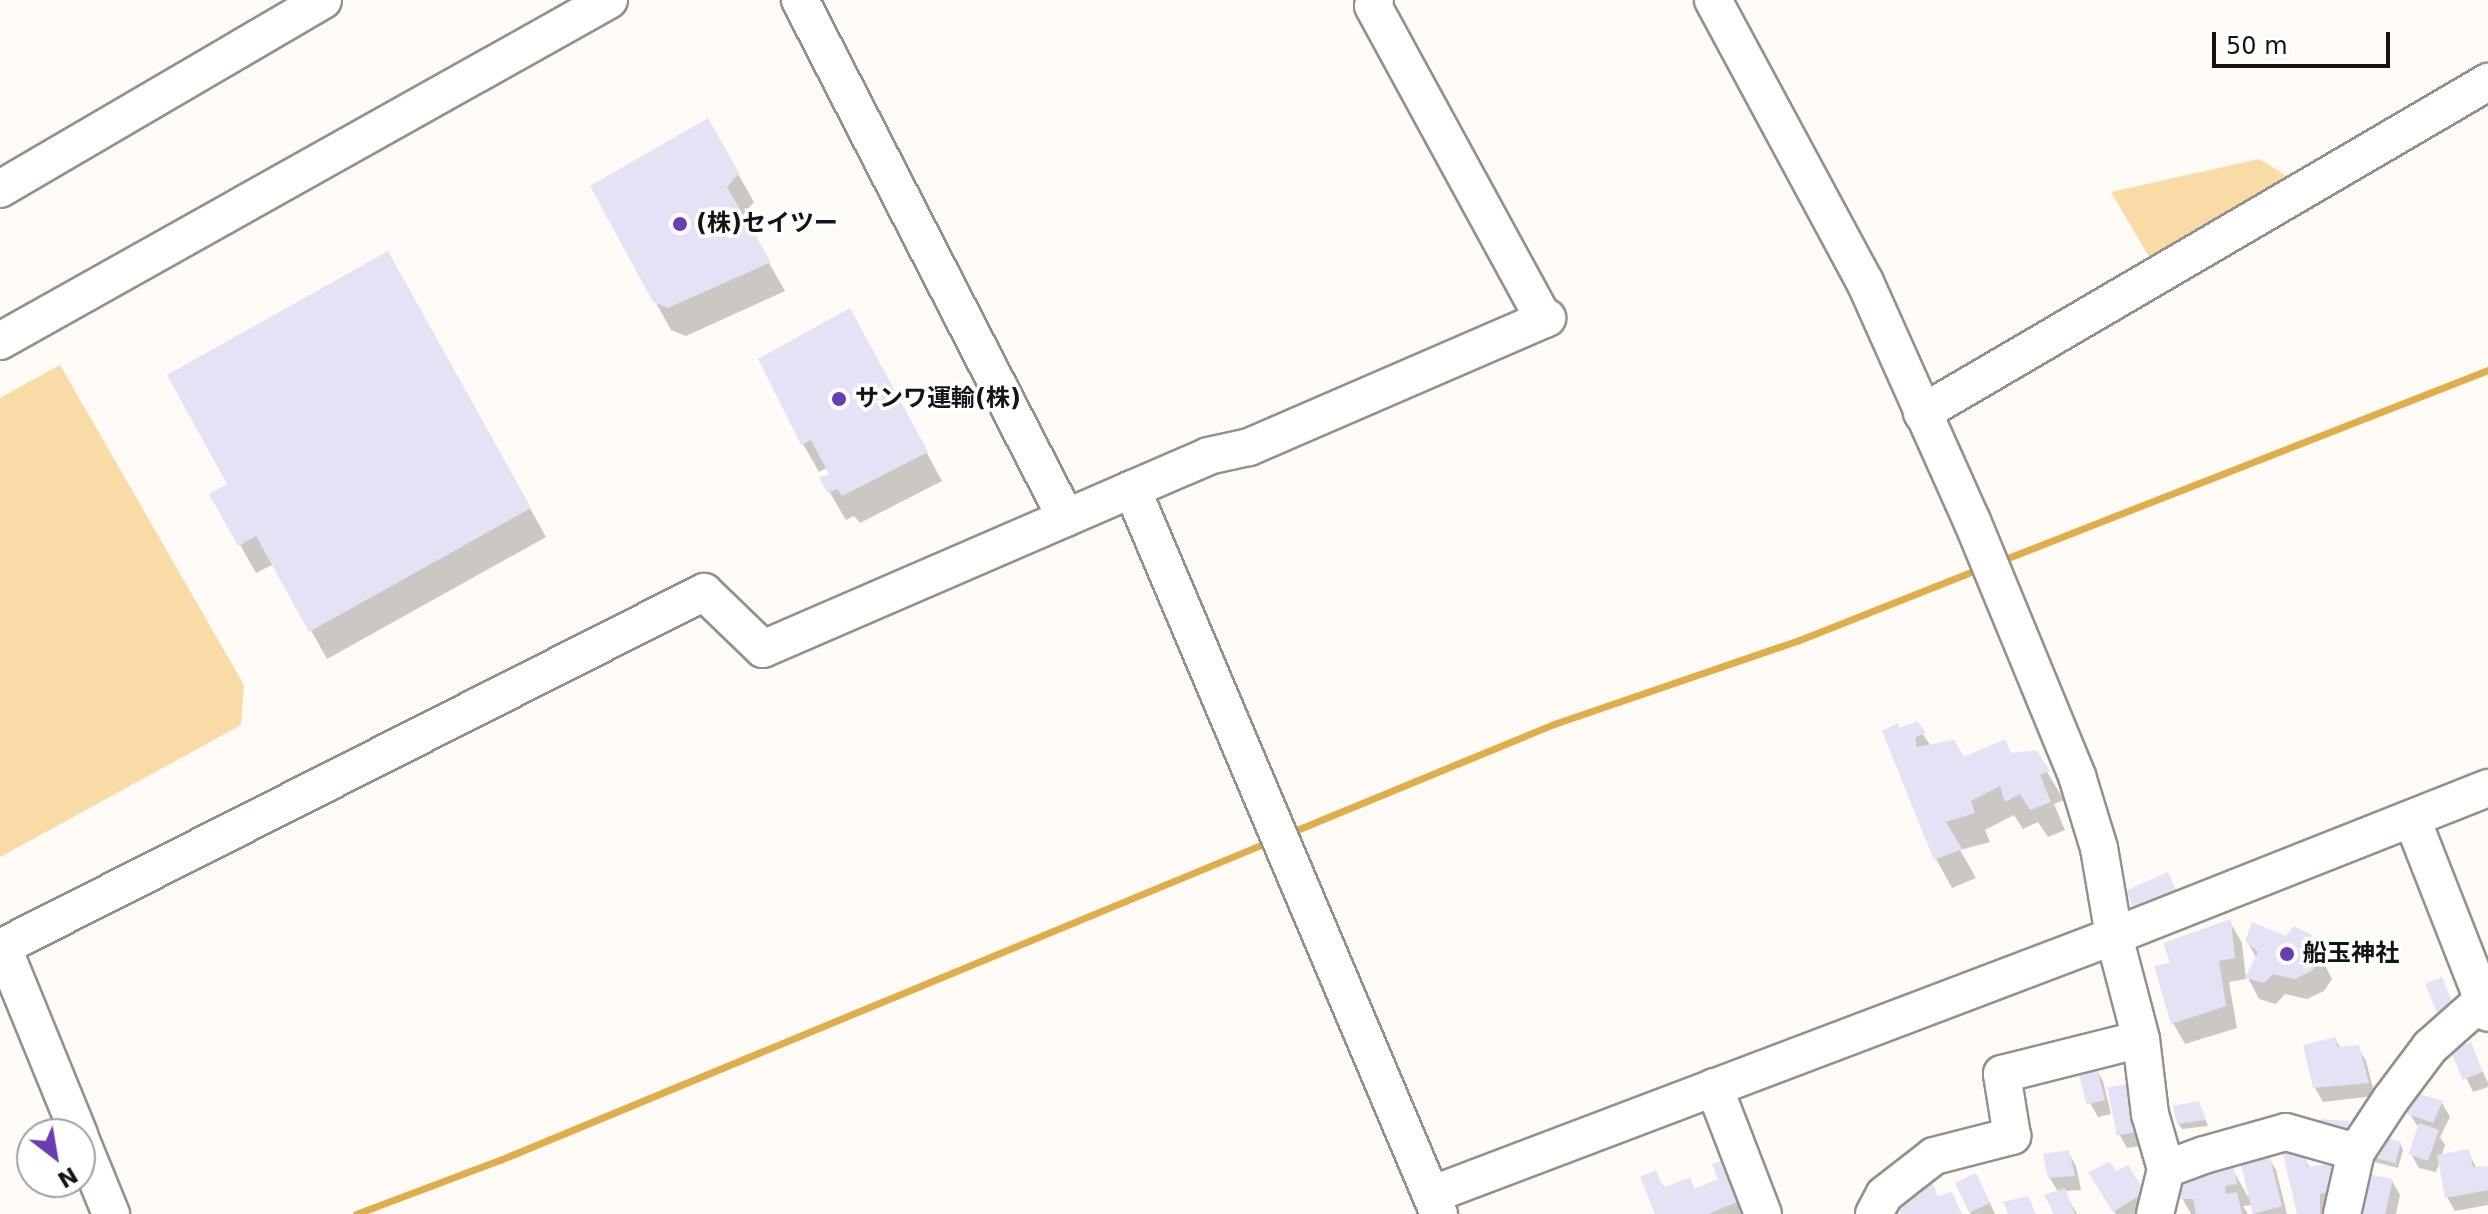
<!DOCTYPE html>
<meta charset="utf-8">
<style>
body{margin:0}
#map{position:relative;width:2488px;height:1214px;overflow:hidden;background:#fefaf5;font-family:"DejaVu Sans","Noto Sans JP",sans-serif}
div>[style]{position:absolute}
.green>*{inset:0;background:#f9dba5}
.shadow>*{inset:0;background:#0003}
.stream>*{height:7px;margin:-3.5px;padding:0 3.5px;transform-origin:3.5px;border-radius:3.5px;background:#dfad4a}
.building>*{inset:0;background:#e6e1f4;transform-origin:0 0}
.roads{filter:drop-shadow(2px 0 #94918c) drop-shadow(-2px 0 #94918c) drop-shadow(0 2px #94918c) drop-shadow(0 -2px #94918c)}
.minor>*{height:36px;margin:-18px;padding:0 18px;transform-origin:18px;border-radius:18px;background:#fff}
.dots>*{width:22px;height:22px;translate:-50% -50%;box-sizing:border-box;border:4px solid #fff;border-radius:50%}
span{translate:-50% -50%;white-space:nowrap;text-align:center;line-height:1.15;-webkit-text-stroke:7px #fff;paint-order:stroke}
.poi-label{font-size:24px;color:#151412;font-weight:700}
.left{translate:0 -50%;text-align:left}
.north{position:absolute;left:16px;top:1118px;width:80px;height:80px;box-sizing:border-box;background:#fff;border:2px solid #a1a1a0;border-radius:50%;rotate:149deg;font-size:22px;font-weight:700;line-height:32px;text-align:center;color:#151412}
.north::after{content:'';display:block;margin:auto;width:28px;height:36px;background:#6c3cb3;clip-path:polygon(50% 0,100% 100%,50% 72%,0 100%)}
.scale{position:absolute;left:2212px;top:32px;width:178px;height:36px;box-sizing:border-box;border:4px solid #151412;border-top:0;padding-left:10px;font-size:24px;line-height:28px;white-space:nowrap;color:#151412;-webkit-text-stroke:6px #fff;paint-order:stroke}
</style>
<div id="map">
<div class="green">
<div style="clip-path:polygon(2259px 159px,2295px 181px,2154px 265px,2111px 192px)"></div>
<div style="clip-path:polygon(60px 365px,244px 685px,241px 725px,0 857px,0 398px)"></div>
</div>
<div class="shadow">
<div style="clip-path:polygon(707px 120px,754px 202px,742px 216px,785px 291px,686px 336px,671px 330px,655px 301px)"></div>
<div style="clip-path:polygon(404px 282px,546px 537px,327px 659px,274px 564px,256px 573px,212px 495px,230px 484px)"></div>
<div style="clip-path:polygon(865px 339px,942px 481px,860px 523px,854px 516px,846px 520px,822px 479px,832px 475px,828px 467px,819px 472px,803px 444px)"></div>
<div style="clip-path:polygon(1916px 724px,1931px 746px,1963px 760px,2004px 742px,2012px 755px,2035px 752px,2064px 800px,2054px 804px,2065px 830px,2048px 837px,2038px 822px,2023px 829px,2014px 815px,1985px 830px,1990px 842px,1960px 850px,1976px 878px,1952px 888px,1936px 859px,1885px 732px)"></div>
<div style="clip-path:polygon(2175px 889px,2182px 904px,2143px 921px,2128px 892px)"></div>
<div style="clip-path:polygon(2230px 922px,2242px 943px,2246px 979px,2229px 982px,2237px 1028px,2185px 1044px,2173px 1023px,2173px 965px)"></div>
<div style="clip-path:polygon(2311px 937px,2332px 979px,2324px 991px,2307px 999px,2285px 994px,2276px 1004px,2259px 999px,2248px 978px,2257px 959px,2247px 941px)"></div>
<div style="clip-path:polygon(2335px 1039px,2341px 1049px,2358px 1047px,2366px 1061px,2375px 1096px,2323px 1102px,2315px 1088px)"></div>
<div style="clip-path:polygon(2470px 1045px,2488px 1083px,2488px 1087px,2473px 1092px,2453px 1050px)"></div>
<div style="clip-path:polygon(2095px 1067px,2103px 1081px,2111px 1114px,2098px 1117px,2090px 1103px)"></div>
<div style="clip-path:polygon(2111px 1091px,2146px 1145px,2127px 1148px,2119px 1134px)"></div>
<div style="clip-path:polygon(2442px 1103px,2450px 1117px,2440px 1137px,2445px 1145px,2441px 1157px,2468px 1152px,2477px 1169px,2488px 1168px,2488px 1205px,2455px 1211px,2447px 1197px,2440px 1160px,2436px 1172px,2419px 1168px,2411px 1154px,2419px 1128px,2409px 1113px)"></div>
<div style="clip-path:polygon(2202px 1110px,2208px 1126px,2182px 1129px,2178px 1123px)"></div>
<div style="clip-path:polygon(2400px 1143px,2403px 1150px,2398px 1168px,2375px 1162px,2371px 1156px)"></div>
<div style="clip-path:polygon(2300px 1149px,2310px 1168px,2333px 1165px,2327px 1214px,2299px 1214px)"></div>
<div style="clip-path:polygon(2068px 1152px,2076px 1166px,2081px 1190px,2064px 1191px,2077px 1214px,2056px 1214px,2058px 1192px,2050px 1178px)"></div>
<div style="clip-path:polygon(2268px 1157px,2276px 1170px,2287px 1214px,2253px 1214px,2251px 1205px,2243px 1206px,2248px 1214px,2191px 1214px,2182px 1198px,2233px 1170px,2248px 1197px)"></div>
<div style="clip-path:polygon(1714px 1165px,1749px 1214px,1657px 1214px,1655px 1173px,1665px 1189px,1689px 1180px,1695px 1190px,1720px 1180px)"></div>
<div style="clip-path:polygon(2127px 1168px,2151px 1207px,2140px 1214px,2116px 1214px,2098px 1187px)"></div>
<div style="clip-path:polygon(2392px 1181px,2400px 1195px,2396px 1214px,2354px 1214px,2363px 1212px,2367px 1199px,2360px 1187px)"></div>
<div style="clip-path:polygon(1957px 1182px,1983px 1189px,1995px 1214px,1971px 1214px)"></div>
</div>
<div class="stream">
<div style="left:2000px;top:561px;width:524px;rotate:-21.38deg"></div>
<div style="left:1287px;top:834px;width:289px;rotate:-22.4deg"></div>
<div style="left:1554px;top:724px;width:257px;rotate:-18.9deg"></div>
<div style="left:1797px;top:641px;width:198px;rotate:-21.6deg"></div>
<div style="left:356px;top:1214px;width:154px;rotate:-20.6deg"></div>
<div style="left:500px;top:1160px;width:831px;rotate:-22.49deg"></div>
</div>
<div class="building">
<div style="clip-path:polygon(708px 118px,739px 173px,727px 187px,771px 262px,668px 308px,653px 302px,590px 186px)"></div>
<div style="clip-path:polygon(388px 251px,531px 508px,309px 632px,256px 536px,238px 546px,209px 494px,227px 484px,167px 375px)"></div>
<div style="clip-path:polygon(850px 308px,928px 452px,842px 496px,837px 489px,828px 493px,819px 478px,829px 474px,811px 440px,801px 445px,758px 359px)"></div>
<div style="clip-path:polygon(1917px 721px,1926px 733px,1916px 737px,1916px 747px,1954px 740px,1964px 757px,2005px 739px,2011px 753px,2036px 750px,2050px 771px,2040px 775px,2051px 802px,2030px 810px,2020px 794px,2005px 802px,2000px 786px,1971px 801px,1975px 813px,1946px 822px,1962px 849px,1934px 860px,1882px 731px,1898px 723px,1900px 728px)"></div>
<div style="left:2168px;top:872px;width:20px;height:46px;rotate:66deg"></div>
<div style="clip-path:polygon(2231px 919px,2235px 958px,2219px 961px,2226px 1006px,2171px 1024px,2154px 966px,2170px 963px,2163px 943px)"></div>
<div style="clip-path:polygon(2252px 922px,2286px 936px,2294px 926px,2312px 935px,2307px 949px,2321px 957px,2313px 970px,2295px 979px,2273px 974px,2264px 983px,2245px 978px,2258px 952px,2245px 941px)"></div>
<div style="left:2442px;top:977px;width:32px;height:18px;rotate:68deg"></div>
<div style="clip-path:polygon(2336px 1037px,2337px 1047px,2359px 1045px,2369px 1083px,2313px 1088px,2303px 1045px)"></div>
<div style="left:2471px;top:1042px;width:32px;height:22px;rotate:68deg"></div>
<div style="left:2096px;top:1064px;width:37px;height:19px;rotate:76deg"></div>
<div style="left:2131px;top:1083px;width:49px;height:24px;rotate:79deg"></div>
<div style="clip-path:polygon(2412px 1092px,2443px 1101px,2433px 1123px,2407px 1114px)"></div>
<div style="clip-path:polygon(2199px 1101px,2206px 1120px,2177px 1124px,2173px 1106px)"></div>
<div style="clip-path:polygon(2321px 1119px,2349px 1121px,2347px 1135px,2318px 1134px)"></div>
<div style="left:2419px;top:1123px;width:21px;height:33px;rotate:19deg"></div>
<div style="left:2375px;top:1135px;width:27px;height:22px;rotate:15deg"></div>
<div style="clip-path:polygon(2301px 1146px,2308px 1167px,2334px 1163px,2336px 1190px,2320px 1194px,2320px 1214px,2297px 1214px,2282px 1150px)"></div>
<div style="clip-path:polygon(2469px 1149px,2473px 1167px,2488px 1166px,2488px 1190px,2445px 1198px,2437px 1155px)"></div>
<div style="clip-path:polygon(2069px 1150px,2075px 1176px,2048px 1178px,2043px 1154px)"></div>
<div style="left:2269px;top:1154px;width:54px;height:30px;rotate:76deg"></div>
<div style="clip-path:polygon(1726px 1159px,1742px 1200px,1708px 1214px,1655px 1214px,1640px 1177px,1656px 1170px,1663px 1188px,1690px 1177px,1694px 1189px,1718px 1179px,1712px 1164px)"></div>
<div style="clip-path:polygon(2110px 1162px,2116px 1171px,2128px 1165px,2145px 1192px,2113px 1212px,2088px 1172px)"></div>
<div style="clip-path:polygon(2234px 1168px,2237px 1184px,2225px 1186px,2226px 1194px,2237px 1192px,2242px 1214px,2196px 1214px,2193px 1199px,2180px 1199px,2177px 1181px)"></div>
<div style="left:1976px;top:1173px;width:33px;height:23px;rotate:65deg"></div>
<div style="clip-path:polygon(2363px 1173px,2393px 1179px,2385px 1214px,2352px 1214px,2353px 1206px,2362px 1209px,2368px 1191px,2358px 1187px)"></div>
<div style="clip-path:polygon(1932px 1182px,1938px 1196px,1952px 1192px,1962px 1214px,1901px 1214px,1896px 1203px)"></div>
<div style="clip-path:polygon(2065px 1188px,2075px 1214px,2054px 1214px,2044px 1195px)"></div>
<div style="clip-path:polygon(2028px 1196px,2036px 1214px,2008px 1214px,2003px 1202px)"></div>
</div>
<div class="roads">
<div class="minor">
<div style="left:800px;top:0;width:582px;rotate:62.82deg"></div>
<div style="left:1375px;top:0;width:6px;rotate:108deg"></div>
<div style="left:1373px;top:6px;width:357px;rotate:61.4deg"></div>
<div style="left:1713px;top:0;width:320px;rotate:61.7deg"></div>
<div style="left:1865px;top:282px;width:262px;rotate:65.9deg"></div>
<div style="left:1972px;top:521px;width:276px;rotate:67.6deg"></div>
<div style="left:2077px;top:776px;width:75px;rotate:73deg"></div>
<div style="left:2099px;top:848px;width:89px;rotate:80.3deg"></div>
<div style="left:2114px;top:936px;width:106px;rotate:75.3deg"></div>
<div style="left:2141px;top:1039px;width:76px;rotate:83.2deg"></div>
<div style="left:2150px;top:1114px;width:57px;rotate:73.8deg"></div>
<div style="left:2166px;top:1169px;width:46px;rotate:103.7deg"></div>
<div style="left:0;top:189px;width:374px;rotate:-30.3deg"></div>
<div style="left:0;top:341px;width:698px;rotate:-29.25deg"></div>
<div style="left:1922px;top:413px;width:656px;rotate:-30.32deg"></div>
<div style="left:1132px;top:489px;width:787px;rotate:67.05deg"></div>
<div style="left:2412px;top:819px;width:208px;rotate:68.6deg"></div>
<div style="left:0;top:948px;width:789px;rotate:-26.82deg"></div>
<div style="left:704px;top:592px;width:82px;rotate:44deg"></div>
<div style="left:763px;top:649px;width:485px;rotate:-23.4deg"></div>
<div style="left:1208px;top:456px;width:42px;rotate:-12.4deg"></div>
<div style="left:1249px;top:447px;width:325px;rotate:-23.4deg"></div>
<div style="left:3px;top:948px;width:201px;rotate:67.8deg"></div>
<div style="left:1714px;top:1087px;width:136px;rotate:68.9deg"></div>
<div style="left:80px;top:1138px;width:82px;rotate:67.8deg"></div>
<div style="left:2166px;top:1169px;width:40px;rotate:-20.2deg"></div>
<div style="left:2204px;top:1155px;width:85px;rotate:-15.7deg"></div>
<div style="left:2286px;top:1132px;width:73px;rotate:15.9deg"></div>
<div style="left:1431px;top:1195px;width:730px;rotate:-20.77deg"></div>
<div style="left:2114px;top:936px;width:402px;rotate:-21.6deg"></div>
<div style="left:1874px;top:1214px;width:21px;rotate:-62deg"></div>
<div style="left:1884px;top:1195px;width:63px;rotate:-38deg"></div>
<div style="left:1934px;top:1156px;width:81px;rotate:-14.4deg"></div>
<div style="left:2012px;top:1136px;width:63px;rotate:-99.2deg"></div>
<div style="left:2002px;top:1074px;width:143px;rotate:-14.1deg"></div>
<div style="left:2342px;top:1214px;width:64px;rotate:-77.3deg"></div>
<div style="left:2356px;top:1152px;width:64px;rotate:-56.6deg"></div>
<div style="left:2391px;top:1099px;width:65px;rotate:-53.1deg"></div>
<div style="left:2430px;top:1047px;width:71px;rotate:-41.6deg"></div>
</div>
</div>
<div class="dots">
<div style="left:680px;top:224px;background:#6c3cb3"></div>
<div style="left:839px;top:399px;background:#6c3cb3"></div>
<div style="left:2287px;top:954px;background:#6c3cb3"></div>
</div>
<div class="poi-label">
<span class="left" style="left:696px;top:224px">(株)セイツー</span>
<span class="left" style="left:855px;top:399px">サンワ運輸(株)</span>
<span class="left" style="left:2303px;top:954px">船玉神社</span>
</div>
<div class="north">N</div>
<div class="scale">50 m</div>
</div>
